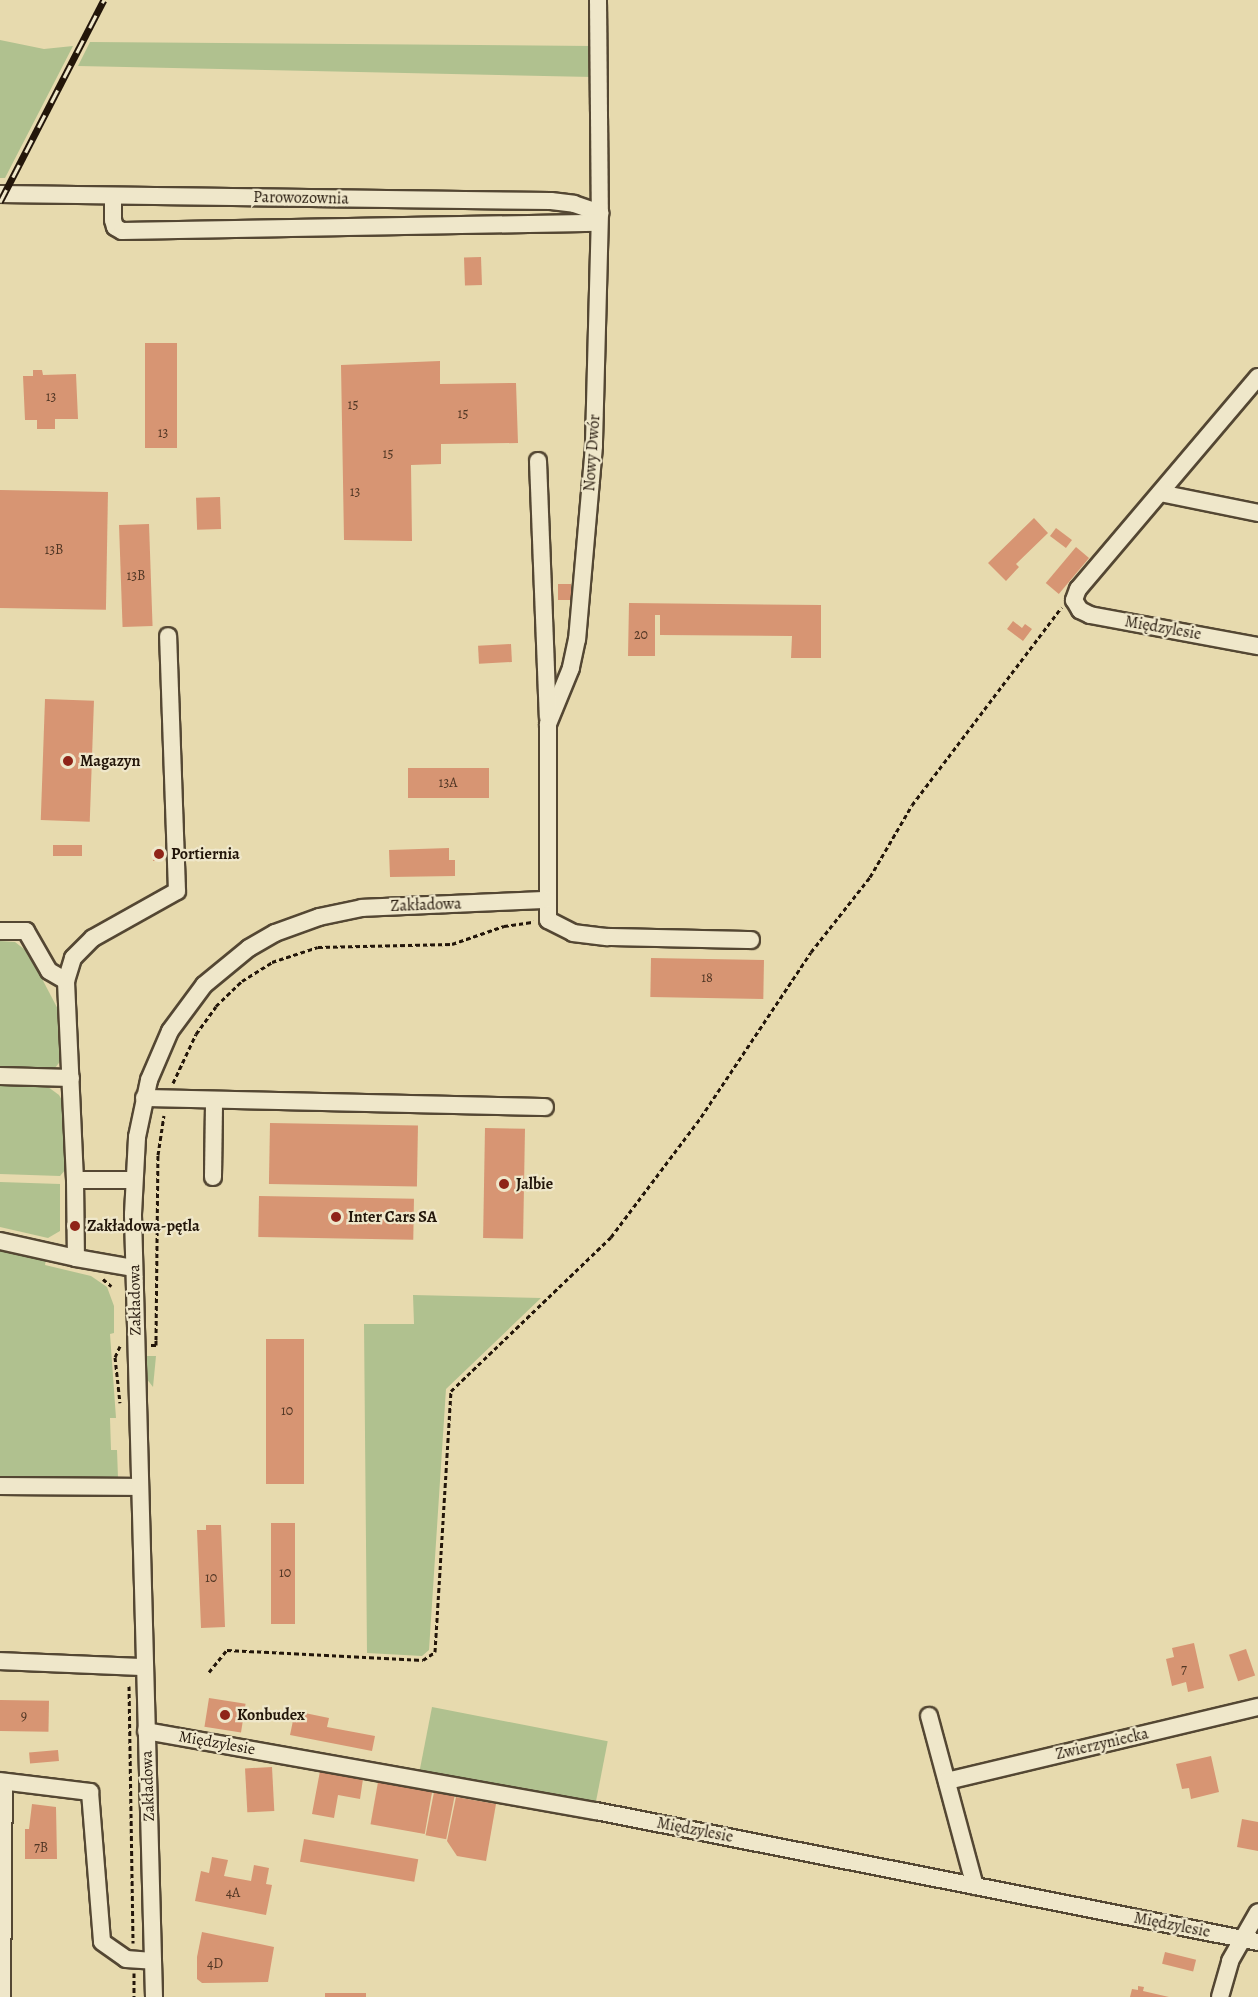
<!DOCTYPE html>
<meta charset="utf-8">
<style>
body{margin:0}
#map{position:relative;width:1258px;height:1997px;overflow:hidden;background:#e7daae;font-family:Alegreya,serif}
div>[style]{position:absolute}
.green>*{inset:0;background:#b0c18f;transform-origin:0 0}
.building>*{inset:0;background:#d79573;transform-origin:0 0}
.path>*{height:3px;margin-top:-1.5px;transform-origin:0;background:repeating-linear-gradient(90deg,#23160a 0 4.5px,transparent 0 7.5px)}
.roads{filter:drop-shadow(2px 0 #544733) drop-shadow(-2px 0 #544733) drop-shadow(0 2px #544733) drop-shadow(0 -2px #544733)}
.minor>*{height:16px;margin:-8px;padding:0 8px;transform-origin:8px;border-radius:8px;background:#efe7ca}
.rail>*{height:7px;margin-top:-3.5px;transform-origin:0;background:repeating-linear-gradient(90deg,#efe7ca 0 14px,#23160a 0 28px);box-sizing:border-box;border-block:2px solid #23160a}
.dots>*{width:16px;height:16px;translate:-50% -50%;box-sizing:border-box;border:3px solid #efe7ca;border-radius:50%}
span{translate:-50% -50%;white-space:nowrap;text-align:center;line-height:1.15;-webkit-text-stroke:4.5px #efe7ca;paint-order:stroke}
.number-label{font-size:14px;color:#503624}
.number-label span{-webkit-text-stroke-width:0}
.street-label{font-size:16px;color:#23160a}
.poi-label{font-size:16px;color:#23160a;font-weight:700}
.left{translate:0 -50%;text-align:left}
</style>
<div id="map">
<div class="green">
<div style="clip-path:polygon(0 40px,44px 49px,73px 46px,5px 178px,0 178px)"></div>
<div style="clip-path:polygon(90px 42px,592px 46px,592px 77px,78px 66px)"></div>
<div style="clip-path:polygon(0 941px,15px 942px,28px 952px,61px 1015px,62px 1059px,55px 1068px,0 1068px)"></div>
<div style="clip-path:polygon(0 1083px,44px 1084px,59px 1095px,64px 1104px,66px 1169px,60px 1176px,0 1174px)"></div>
<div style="clip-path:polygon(0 1182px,60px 1184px,60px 1231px,48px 1238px,0 1227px)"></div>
<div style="clip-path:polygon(0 1249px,46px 1259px,45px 1265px,91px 1276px,107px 1287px,114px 1306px,114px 1333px,110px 1334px,116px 1418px,110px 1418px,111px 1450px,117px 1450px,118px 1478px,0 1477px)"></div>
<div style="clip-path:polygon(413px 1295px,541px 1298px,446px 1389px,429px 1650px,422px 1656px,367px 1653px,364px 1324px,414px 1324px)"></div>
<div style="clip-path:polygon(145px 1356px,156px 1356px,153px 1387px,146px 1378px)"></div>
<div style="left:432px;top:1707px;width:179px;height:71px;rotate:11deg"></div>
</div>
<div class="building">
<div style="left:481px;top:257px;width:28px;height:17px;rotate:88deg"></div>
<div style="left:145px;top:343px;width:32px;height:105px"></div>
<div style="clip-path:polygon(440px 361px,440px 384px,516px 383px,518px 443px,441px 444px,441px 464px,411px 465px,412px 541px,344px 540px,341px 365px)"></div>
<div style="clip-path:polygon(33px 370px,42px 370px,43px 375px,76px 374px,78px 419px,55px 419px,55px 429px,37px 429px,37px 420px,25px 420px,23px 376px,33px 376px)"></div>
<div style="left:0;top:490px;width:108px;height:118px;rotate:1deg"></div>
<div style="left:220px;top:497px;width:32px;height:24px;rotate:88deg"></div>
<div style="clip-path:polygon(1034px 518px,1048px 533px,1016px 564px,1019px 567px,1006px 581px,988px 563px)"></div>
<div style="left:149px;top:524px;width:102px;height:30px;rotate:88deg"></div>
<div style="left:1056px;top:528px;width:20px;height:10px;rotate:37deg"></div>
<div style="left:1076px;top:547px;width:17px;height:47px;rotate:40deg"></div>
<div style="left:571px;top:584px;width:16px;height:13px;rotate:90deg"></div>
<div style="clip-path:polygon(629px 603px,821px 605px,821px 658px,791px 658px,792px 636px,660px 635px,660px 615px,655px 615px,655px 656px,628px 656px)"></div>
<div style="clip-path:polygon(1013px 621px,1022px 628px,1025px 624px,1032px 629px,1023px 641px,1007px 629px)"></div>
<div style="left:511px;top:644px;width:18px;height:33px;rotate:87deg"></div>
<div style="left:45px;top:699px;width:49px;height:121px;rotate:2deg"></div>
<div style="left:408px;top:768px;width:81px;height:30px"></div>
<div style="left:53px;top:845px;width:29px;height:11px"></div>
<div style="clip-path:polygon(153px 848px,164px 848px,165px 860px,153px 861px)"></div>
<div style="clip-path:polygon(449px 848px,449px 860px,455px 860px,455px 876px,390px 877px,389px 850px)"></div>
<div style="left:651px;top:958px;width:113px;height:39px;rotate:1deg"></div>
<div style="left:270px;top:1123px;width:148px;height:61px;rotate:1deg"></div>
<div style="left:485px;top:1128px;width:40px;height:110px;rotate:1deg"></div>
<div style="left:259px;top:1196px;width:155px;height:41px;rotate:1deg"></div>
<div style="left:266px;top:1339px;width:38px;height:145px"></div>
<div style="left:271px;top:1523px;width:24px;height:101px"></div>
<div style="clip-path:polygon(206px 1525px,221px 1525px,225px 1627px,201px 1628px,197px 1530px,206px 1530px)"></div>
<div style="clip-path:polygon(1194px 1643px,1204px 1688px,1188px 1692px,1186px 1682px,1172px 1686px,1166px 1659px,1174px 1657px,1172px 1648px)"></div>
<div style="left:1246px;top:1649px;width:28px;height:18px;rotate:71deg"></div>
<div style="left:209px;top:1698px;width:37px;height:29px;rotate:9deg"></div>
<div style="left:0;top:1700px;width:49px;height:31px;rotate:1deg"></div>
<div style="clip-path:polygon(295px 1711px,329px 1718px,327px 1727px,375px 1736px,372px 1751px,290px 1735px)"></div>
<div style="left:58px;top:1750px;width:11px;height:29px;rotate:85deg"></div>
<div style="clip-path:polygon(1211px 1756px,1219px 1792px,1191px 1799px,1189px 1788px,1182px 1789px,1176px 1764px)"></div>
<div style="left:272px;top:1767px;width:44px;height:27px;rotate:87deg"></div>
<div style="clip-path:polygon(320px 1771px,363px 1779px,360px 1799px,338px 1795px,334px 1818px,312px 1814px)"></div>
<div style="left:378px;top:1782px;width:55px;height:43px;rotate:10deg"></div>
<div style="left:434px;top:1792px;width:21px;height:44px;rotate:11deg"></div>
<div style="clip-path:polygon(456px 1797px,496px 1804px,486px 1861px,457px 1856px,447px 1841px)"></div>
<div style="clip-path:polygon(32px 1804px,56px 1807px,57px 1859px,25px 1859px,25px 1829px,29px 1829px)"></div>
<div style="clip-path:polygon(1242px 1819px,1258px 1822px,1258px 1851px,1237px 1847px)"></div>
<div style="left:304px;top:1839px;width:116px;height:23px;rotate:10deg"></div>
<div style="clip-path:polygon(212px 1857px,228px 1860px,224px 1876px,251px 1881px,254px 1865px,269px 1868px,266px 1884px,272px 1885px,266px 1915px,195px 1901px,201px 1871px,209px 1873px)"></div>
<div style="clip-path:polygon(202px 1932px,274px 1947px,268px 1982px,202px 1983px,197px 1979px,197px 1957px)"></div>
<div style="left:1165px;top:1952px;width:32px;height:12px;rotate:14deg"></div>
<div style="clip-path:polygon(1138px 1986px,1144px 1987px,1143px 1991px,1169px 1997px,1130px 1997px,1132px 1989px,1138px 1990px)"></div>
<div style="left:325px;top:1993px;width:41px;height:4px"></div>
</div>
<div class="path">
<div style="left:173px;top:1083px;width:54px;rotate:-64.9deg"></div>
<div style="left:196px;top:1034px;width:34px;rotate:-54deg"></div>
<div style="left:216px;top:1006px;width:36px;rotate:-44deg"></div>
<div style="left:242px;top:981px;width:36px;rotate:-32deg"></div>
<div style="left:272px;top:962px;width:48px;rotate:-18.1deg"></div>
<div style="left:318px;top:947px;width:134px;rotate:-1.3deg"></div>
<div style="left:452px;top:944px;width:55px;rotate:-19.1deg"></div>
<div style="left:504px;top:926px;width:30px;rotate:-8deg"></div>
<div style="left:103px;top:1279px;width:11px;rotate:41deg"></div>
<div style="left:151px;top:1345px;width:5px"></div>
<div style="left:156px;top:1345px;width:5px;rotate:-90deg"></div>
<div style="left:156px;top:1340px;width:185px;rotate:-89.4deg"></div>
<div style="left:158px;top:1155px;width:40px;rotate:-81.5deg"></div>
<div style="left:120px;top:1346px;width:12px;rotate:114deg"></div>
<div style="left:115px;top:1357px;width:46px;rotate:83.8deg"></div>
<div style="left:209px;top:1672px;width:28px;rotate:-51deg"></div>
<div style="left:227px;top:1650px;width:196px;rotate:2.9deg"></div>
<div style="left:423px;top:1660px;width:14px;rotate:-34deg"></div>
<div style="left:435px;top:1652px;width:261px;rotate:-86.5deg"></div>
<div style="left:451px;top:1391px;width:222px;rotate:-43.9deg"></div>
<div style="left:611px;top:1237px;width:150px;rotate:-53.1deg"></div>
<div style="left:701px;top:1117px;width:198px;rotate:-56.3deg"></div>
<div style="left:811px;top:952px;width:95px;rotate:-51.8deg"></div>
<div style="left:870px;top:877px;width:83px;rotate:-59.7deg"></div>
<div style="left:912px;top:805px;width:248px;rotate:-52.9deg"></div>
<div style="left:129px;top:1686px;width:257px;rotate:89.1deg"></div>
<div style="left:134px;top:1973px;width:24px;rotate:90deg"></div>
</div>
<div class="roads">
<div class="minor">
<div style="left:598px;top:0;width:213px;rotate:89.5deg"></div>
<div style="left:600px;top:213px;width:233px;rotate:91.5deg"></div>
<div style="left:594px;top:446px;width:194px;rotate:95deg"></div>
<div style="left:577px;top:639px;width:30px;rotate:102deg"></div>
<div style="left:571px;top:668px;width:61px;rotate:112.3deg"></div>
<div style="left:548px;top:724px;width:196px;rotate:90deg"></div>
<div style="left:548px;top:920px;width:28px;rotate:27deg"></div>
<div style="left:573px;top:933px;width:35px;rotate:7deg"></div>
<div style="left:608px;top:937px;width:143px;rotate:1.2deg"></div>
<div style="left:0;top:194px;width:551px;rotate:0.73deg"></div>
<div style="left:551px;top:201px;width:23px;rotate:7deg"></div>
<div style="left:574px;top:204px;width:28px;rotate:19deg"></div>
<div style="left:113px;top:197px;width:23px;rotate:90deg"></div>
<div style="left:113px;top:220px;width:7px;rotate:74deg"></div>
<div style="left:115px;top:227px;width:8px;rotate:30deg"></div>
<div style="left:122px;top:231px;width:477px;rotate:-1deg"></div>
<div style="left:1258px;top:377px;width:278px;rotate:130.3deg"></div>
<div style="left:1078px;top:589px;width:12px;rotate:110deg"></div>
<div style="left:1074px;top:600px;width:12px;rotate:59deg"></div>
<div style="left:1080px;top:610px;width:11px;rotate:27deg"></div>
<div style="left:1090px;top:615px;width:171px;rotate:10.5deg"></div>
<div style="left:538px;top:461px;width:256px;rotate:87.8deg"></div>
<div style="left:1160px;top:493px;width:100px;rotate:11.5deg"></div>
<div style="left:0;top:931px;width:26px"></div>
<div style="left:26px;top:931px;width:46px;rotate:60.1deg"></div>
<div style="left:49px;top:971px;width:20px;rotate:30deg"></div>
<div style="left:0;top:1076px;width:71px;rotate:1.6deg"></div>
<div style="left:144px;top:1098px;width:401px;rotate:1.3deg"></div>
<div style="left:213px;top:1177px;width:75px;rotate:-89.2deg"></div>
<div style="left:75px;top:1180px;width:199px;rotate:-92.6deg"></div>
<div style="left:66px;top:981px;width:24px;rotate:-73deg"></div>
<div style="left:73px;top:958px;width:28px;rotate:-45deg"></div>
<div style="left:93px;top:938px;width:96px;rotate:-29.2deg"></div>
<div style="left:177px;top:891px;width:255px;rotate:-92deg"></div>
<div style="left:134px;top:1180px;width:59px;rotate:180deg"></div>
<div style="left:75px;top:1180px;width:78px;rotate:89.3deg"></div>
<div style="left:76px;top:1258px;width:59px;rotate:9.8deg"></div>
<div style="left:0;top:1241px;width:78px;rotate:12.6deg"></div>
<div style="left:0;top:1486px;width:140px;rotate:0.4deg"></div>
<div style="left:0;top:1661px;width:145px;rotate:2.4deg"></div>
<div style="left:929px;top:1716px;width:176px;rotate:74.9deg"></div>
<div style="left:146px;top:1731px;width:457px;rotate:10.1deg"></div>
<div style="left:596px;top:1811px;width:675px;rotate:11.19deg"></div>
<div style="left:0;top:1781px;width:91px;rotate:7deg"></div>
<div style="left:90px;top:1792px;width:150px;rotate:85.4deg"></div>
<div style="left:102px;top:1942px;width:29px;rotate:35deg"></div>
<div style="left:126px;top:1959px;width:27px;rotate:4deg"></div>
<div style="left:947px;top:1781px;width:320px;rotate:-13.4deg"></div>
<div style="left:2px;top:1997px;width:214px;rotate:-89.5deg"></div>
<div style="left:154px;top:1997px;width:783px;rotate:-91.54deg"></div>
<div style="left:133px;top:1214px;width:77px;rotate:-87deg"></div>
<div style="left:137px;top:1137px;width:58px;rotate:-78.1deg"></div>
<div style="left:149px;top:1080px;width:53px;rotate:-66.8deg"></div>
<div style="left:170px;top:1031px;width:57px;rotate:-53.5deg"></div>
<div style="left:204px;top:985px;width:58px;rotate:-39.4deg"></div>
<div style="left:249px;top:948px;width:30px;rotate:-30deg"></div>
<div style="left:275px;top:933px;width:47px;rotate:-20deg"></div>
<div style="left:319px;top:917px;width:44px;rotate:-11.8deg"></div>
<div style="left:362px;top:908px;width:185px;rotate:-2.5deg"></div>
<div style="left:1220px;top:1997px;width:37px;rotate:-74deg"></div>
<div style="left:1230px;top:1961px;width:56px;rotate:-60.3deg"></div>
</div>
</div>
<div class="rail">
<div style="left:0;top:202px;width:227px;rotate:-62.8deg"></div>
</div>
<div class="dots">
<div style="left:68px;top:761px;background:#8f2418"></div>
<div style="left:159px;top:854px;background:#8f2418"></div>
<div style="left:504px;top:1184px;background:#8f2418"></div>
<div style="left:336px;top:1217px;background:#8f2418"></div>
<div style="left:75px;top:1226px;background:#8f2418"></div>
<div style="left:225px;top:1715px;background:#8f2418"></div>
</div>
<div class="number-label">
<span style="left:51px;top:397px">13</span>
<span style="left:353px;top:405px">15</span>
<span style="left:463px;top:414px">15</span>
<span style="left:163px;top:433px">13</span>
<span style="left:388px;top:454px">15</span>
<span style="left:355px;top:492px">13</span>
<span style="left:54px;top:550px">13B</span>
<span style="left:136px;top:576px">13B</span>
<span style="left:641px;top:635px">20</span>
<span style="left:448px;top:783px">13A</span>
<span style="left:707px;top:978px">18</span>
<span style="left:287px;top:1411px">10</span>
<span style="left:285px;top:1573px">10</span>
<span style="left:211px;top:1578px">10</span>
<span style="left:1184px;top:1670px">7</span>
<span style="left:24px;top:1716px">9</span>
<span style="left:41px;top:1848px">7B</span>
<span style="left:233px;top:1893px">4A</span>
<span style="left:215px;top:1964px">4D</span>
</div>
<div class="street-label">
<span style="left:301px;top:198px;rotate:1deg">Parowozownia</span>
<span style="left:592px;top:453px;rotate:-86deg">Nowy Dwór</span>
<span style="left:1163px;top:628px;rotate:10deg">Międzylesie</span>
<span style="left:426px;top:905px;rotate:-2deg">Zakładowa</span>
<span style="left:135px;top:1300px;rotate:-91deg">Zakładowa</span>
<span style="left:217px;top:1743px;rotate:10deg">Międzylesie</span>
<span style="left:1102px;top:1744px;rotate:-13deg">Zwierzyniecka</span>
<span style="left:148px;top:1786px;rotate:-92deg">Zakładowa</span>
<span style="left:695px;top:1830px;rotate:11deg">Międzylesie</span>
<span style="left:1172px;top:1925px;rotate:11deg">Międzylesie</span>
</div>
<div class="poi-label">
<span class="left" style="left:80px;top:761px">Magazyn</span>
<span class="left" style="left:171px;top:854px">Portiernia</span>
<span class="left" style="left:516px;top:1184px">Jalbie</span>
<span class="left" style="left:348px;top:1217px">Inter Cars SA</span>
<span class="left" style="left:87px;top:1226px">Zakładowa-pętla</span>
<span class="left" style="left:237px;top:1715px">Konbudex</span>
</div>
</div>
